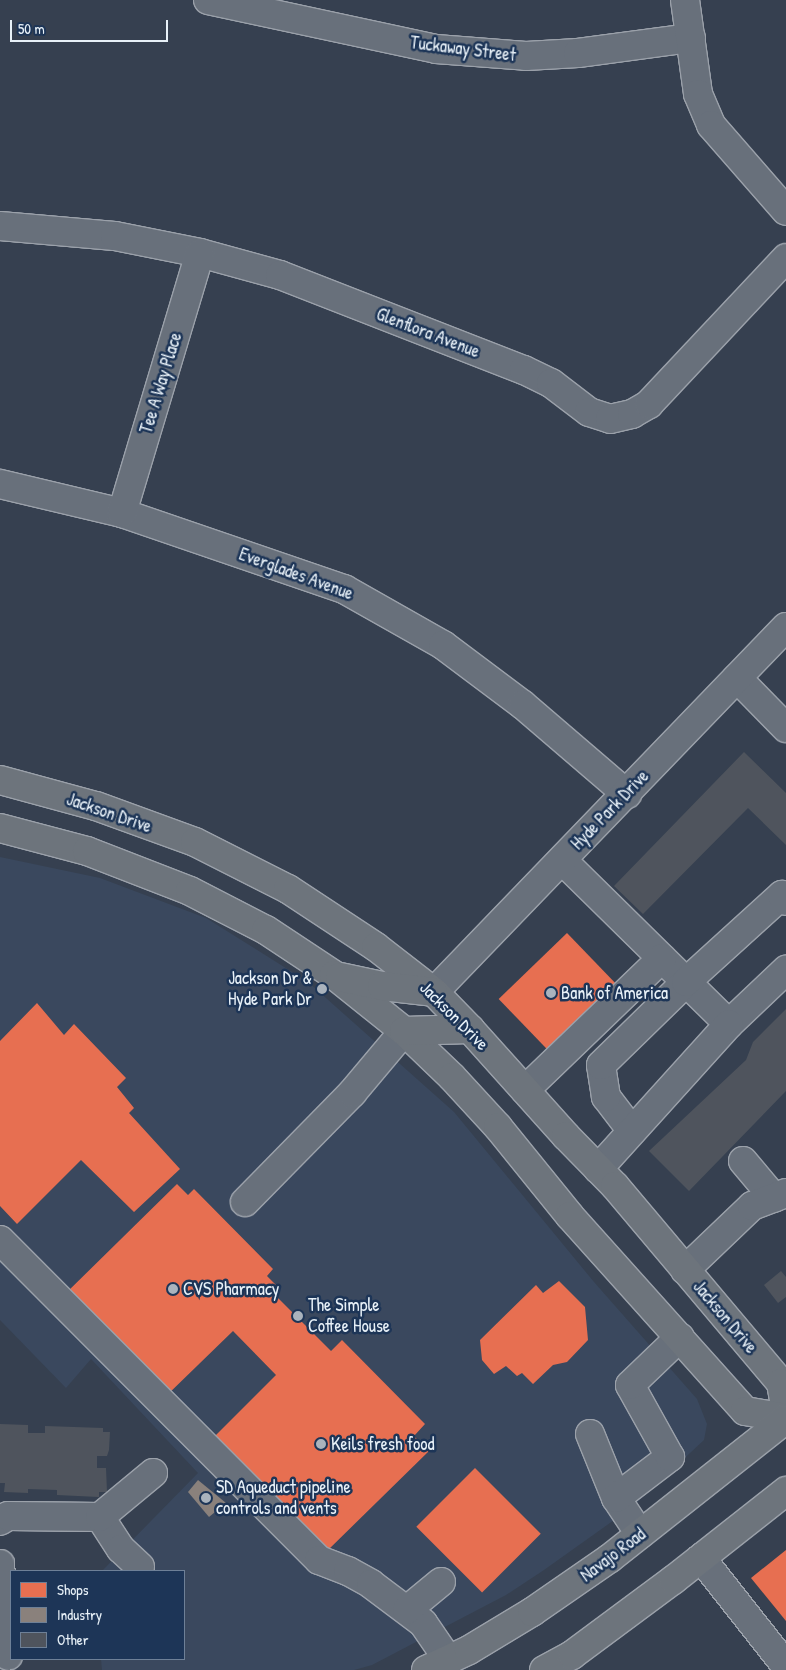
<!DOCTYPE html>
<style>
body{margin:0}
#map{position:relative;width:786px;height:1670px;overflow:hidden;background:#364050;font-family:"Patrick Hand",sans-serif}
div>[style]{position:absolute}
.built>*{inset:0;background:#3a485e}
.shops>*{inset:0;background:#e76f51;transform-origin:0 0}
.industry>*{inset:0;background:#8a817c}
.building>*{inset:0;background:#4f545d}
.roads{filter:drop-shadow(1px 0 #9ba1aa) drop-shadow(-1px 0 #9ba1aa) drop-shadow(0 1px #9ba1aa) drop-shadow(0 -1px #9ba1aa)}
.minor>*{height:28px;margin:-14px;padding:0 14px;transform-origin:14px;border-radius:14px;background:#68707b}
.major>*{height:28px;margin:-14px;padding:0 14px;transform-origin:14px;border-radius:14px;background:#6d747c}
.dots>*{width:14px;height:14px;translate:-50% -50%;box-sizing:border-box;border:2px solid #1d3557;border-radius:50%}
span{translate:-50% -50%;white-space:nowrap;text-align:center;line-height:1.15;-webkit-text-stroke:5px #1d3557;paint-order:stroke}
.street-label{font-size:18px;color:#e8f1f8}
.poi-label{font-size:18px;color:#e8f1f8}
.right{translate:-100% -50%;text-align:right}
.left{translate:0 -50%;text-align:left}
.legend{position:absolute;left:10px;top:1570px;width:175px;height:90px;box-sizing:border-box;background:#1d3557;border:1px solid #6e8097;margin:0;padding:6px 9px;list-style:none;font-size:15px;color:#e8f1f8}
.legend li{display:flex;align-items:center;gap:10px;height:25px}
.legend b{width:25px;border:1px solid #6e8097}
.scale{position:absolute;left:10px;top:20px;width:158px;height:22px;box-sizing:border-box;border:2px solid #e8f1f8;border-top:0;padding-left:6px;font-size:15px;line-height:18px;white-space:nowrap;color:#e8f1f8;-webkit-text-stroke:4px #1d3557;paint-order:stroke}
</style>
<div id="map">
<div class="built">
<div style="clip-path:polygon(0 857px,100px 878px,206px 918px,308px 982px,454px 1112px,594px 1282px,697px 1399px,707px 1424px,704px 1440px,631px 1508px,544px 1570px,506px 1595px,372px 1665px,354px 1670px,102px 1670px,101px 1659px,184px 1659px,184px 1571px,102px 1571px,198px 1473px,91px 1359px,66px 1388px,0 1320px)"></div>
</div>
<div class="shops">
<div style="left:567px;top:933px;width:77px;height:95px;rotate:46deg"></div>
<div style="clip-path:polygon(37px 1003px,64px 1035px,74px 1024px,126px 1078px,117px 1087px,134px 1108px,129px 1113px,180px 1169px,134px 1212px,81px 1160px,17px 1224px,0 1206px,0 1041px)"></div>
<div style="clip-path:polygon(177px 1184px,188px 1195px,194px 1189px,273px 1269px,267px 1276px,278px 1287px,272px 1292px,331px 1351px,342px 1340px,425px 1424px,414px 1436px,429px 1451px,326px 1552px,213px 1438px,276px 1375px,233px 1331px,163px 1399px,62px 1297px)"></div>
<div style="clip-path:polygon(559px 1281px,585px 1307px,588px 1340px,567px 1362px,553px 1365px,533px 1384px,522px 1373px,517px 1376px,506px 1366px,494px 1374px,482px 1360px,480px 1340px,536px 1285px,543px 1293px)"></div>
<div style="left:475px;top:1468px;width:93px;height:83px;rotate:45deg"></div>
<div style="clip-path:polygon(786px 1550px,786px 1621px,751px 1578px)"></div>
</div>
<div class="industry">
<div style="clip-path:polygon(198px 1480px,226px 1503px,209px 1517px,188px 1492px)"></div>
</div>
<div class="building">
<div style="clip-path:polygon(744px 752px,786px 793px,786px 845px,748px 808px,643px 914px,614px 886px)"></div>
<div style="clip-path:polygon(786px 1009px,786px 1091px,689px 1191px,649px 1151px,746px 1060px,753px 1042px)"></div>
<div style="clip-path:polygon(781px 1271px,786px 1277px,786px 1297px,778px 1303px,764px 1285px)"></div>
<div style="clip-path:polygon(0 1424px,28px 1425px,28px 1433px,45px 1433px,45px 1426px,103px 1428px,103px 1432px,110px 1432px,109px 1450px,107px 1456px,97px 1456px,97px 1468px,106px 1468px,107px 1492px,99px 1492px,99px 1497px,57px 1495px,57px 1490px,28px 1489px,28px 1493px,4px 1492px,5px 1483px,0 1483px)"></div>
</div>
<div class="roads">
<div class="minor">
<div style="left:208px;top:0;width:233px;rotate:12.1deg"></div>
<div style="left:436px;top:49px;width:90px;rotate:4.4deg"></div>
<div style="left:526px;top:56px;width:52px;rotate:-3.3deg"></div>
<div style="left:578px;top:53px;width:114px;rotate:-7.6deg"></div>
<div style="left:685px;top:0;width:95px;rotate:82.1deg"></div>
<div style="left:698px;top:94px;width:34px;rotate:67deg"></div>
<div style="left:711px;top:125px;width:114px;rotate:48.9deg"></div>
<div style="left:0;top:226px;width:115px;rotate:5deg"></div>
<div style="left:115px;top:236px;width:87px;rotate:11.3deg"></div>
<div style="left:200px;top:253px;width:83px;rotate:15.4deg"></div>
<div style="left:280px;top:275px;width:262px;rotate:21.3deg"></div>
<div style="left:524px;top:370px;width:30px;rotate:26deg"></div>
<div style="left:551px;top:383px;width:48px;rotate:37.3deg"></div>
<div style="left:589px;top:412px;width:22px;rotate:18deg"></div>
<div style="left:610px;top:419px;width:23px;rotate:-13deg"></div>
<div style="left:632px;top:414px;width:20px;rotate:-30deg"></div>
<div style="left:649px;top:404px;width:200px;rotate:-46.8deg"></div>
<div style="left:0;top:484px;width:125px;rotate:13.4deg"></div>
<div style="left:122px;top:513px;width:235px;rotate:18.9deg"></div>
<div style="left:344px;top:589px;width:114px;rotate:29.5deg"></div>
<div style="left:443px;top:645px;width:100px;rotate:36.9deg"></div>
<div style="left:523px;top:705px;width:137px;rotate:40.6deg"></div>
<div style="left:122px;top:513px;width:271px;rotate:-73.3deg"></div>
<div style="left:737px;top:678px;width:70px;rotate:45.6deg"></div>
<div style="left:562px;top:860px;width:234px;rotate:44.5deg"></div>
<div style="left:729px;top:1024px;width:79px;rotate:-43.5deg"></div>
<div style="left:434px;top:992px;width:507px;rotate:-46.04deg"></div>
<div style="left:525px;top:1090px;width:190px;rotate:-43.9deg"></div>
<div style="left:632px;top:1131px;width:43px;rotate:-127.4deg"></div>
<div style="left:606px;top:1097px;width:32px;rotate:-99deg"></div>
<div style="left:601px;top:1065px;width:119px;rotate:-44.3deg"></div>
<div style="left:686px;top:982px;width:130px;rotate:-42.2deg"></div>
<div style="left:782px;top:895px;width:7px;rotate:56deg"></div>
<div style="left:743px;top:1161px;width:48px;rotate:50deg"></div>
<div style="left:598px;top:1169px;width:195px;rotate:-47.9deg"></div>
<div style="left:245px;top:1202px;width:153px;rotate:-45.5deg"></div>
<div style="left:352px;top:1093px;width:81px;rotate:-50deg"></div>
<div style="left:0;top:1240px;width:452px;rotate:45.1deg"></div>
<div style="left:319px;top:1560px;width:31px;rotate:21deg"></div>
<div style="left:348px;top:1571px;width:26px;rotate:29deg"></div>
<div style="left:371px;top:1584px;width:65px;rotate:36.9deg"></div>
<div style="left:423px;top:1623px;width:46px;rotate:55.6deg"></div>
<div style="left:685px;top:1270px;width:93px;rotate:-43.7deg"></div>
<div style="left:752px;top:1206px;width:36px;rotate:-21deg"></div>
<div style="left:590px;top:1434px;width:69px;rotate:67.9deg"></div>
<div style="left:100px;top:1517px;width:38px;rotate:57deg"></div>
<div style="left:121px;top:1549px;width:26px;rotate:43deg"></div>
<div style="left:0;top:1521px;width:9px;rotate:-32deg"></div>
<div style="left:8px;top:1516px;width:92px;rotate:0.6deg"></div>
<div style="left:100px;top:1517px;width:69px;rotate:-39.7deg"></div>
<div style="left:640px;top:1534px;width:43px;rotate:-123.7deg"></div>
<div style="left:616px;top:1498px;width:68px;rotate:-37.2deg"></div>
<div style="left:670px;top:1457px;width:82px;rotate:-119.1deg"></div>
<div style="left:630px;top:1385px;width:69px;rotate:-43.8deg"></div>
<div style="left:701px;top:1558px;width:137px;rotate:51.8deg"></div>
<div style="left:0;top:1564px;width:92px;rotate:85deg"></div>
<div style="left:407px;top:1610px;width:44px;rotate:-39.5deg"></div>
</div>
<div class="major">
<div style="left:0;top:780px;width:99px;rotate:15.2deg"></div>
<div style="left:96px;top:806px;width:105px;rotate:20deg"></div>
<div style="left:195px;top:842px;width:104px;rotate:26.8deg"></div>
<div style="left:288px;top:889px;width:105px;rotate:33.4deg"></div>
<div style="left:376px;top:947px;width:73px;rotate:37.8deg"></div>
<div style="left:434px;top:992px;width:52px;rotate:45.8deg"></div>
<div style="left:470px;top:1029px;width:144px;rotate:48.1deg"></div>
<div style="left:566px;top:1136px;width:70px;rotate:45.6deg"></div>
<div style="left:615px;top:1186px;width:258px;rotate:49.9deg"></div>
<div style="left:781px;top:1383px;width:27px;rotate:80deg"></div>
<div style="left:0;top:828px;width:90px;rotate:14.8deg"></div>
<div style="left:87px;top:851px;width:110px;rotate:21.2deg"></div>
<div style="left:190px;top:891px;width:85px;rotate:27.2deg"></div>
<div style="left:266px;top:930px;width:82px;rotate:33.5deg"></div>
<div style="left:334px;top:975px;width:90px;rotate:38.7deg"></div>
<div style="left:404px;top:1031px;width:66px;rotate:43.8deg"></div>
<div style="left:452px;top:1077px;width:68px;rotate:47.4deg"></div>
<div style="left:498px;top:1127px;width:114px;rotate:51deg"></div>
<div style="left:570px;top:1216px;width:262px;rotate:48.1deg"></div>
<div style="left:745px;top:1411px;width:42px;rotate:9.7deg"></div>
<div style="left:340px;top:977px;width:43px;rotate:12.1deg"></div>
<div style="left:382px;top:986px;width:51px;rotate:6.7deg"></div>
<div style="left:404px;top:1031px;width:66px;rotate:-1.7deg"></div>
<div style="left:426px;top:1670px;width:47px;rotate:-24.9deg"></div>
<div style="left:469px;top:1650px;width:74px;rotate:-31.1deg"></div>
<div style="left:532px;top:1612px;width:95px;rotate:-34.7deg"></div>
<div style="left:610px;top:1558px;width:224px;rotate:-38.3deg"></div>
<div style="left:544px;top:1670px;width:32px;rotate:-28deg"></div>
<div style="left:572px;top:1655px;width:126px;rotate:-36.6deg"></div>
<div style="left:673px;top:1580px;width:144px;rotate:-38.2deg"></div>
</div>
</div>
<div class="dots">
<div style="left:322px;top:989px;background:#aab3bd"></div>
<div style="left:551px;top:993px;background:#aab3bd"></div>
<div style="left:173px;top:1289px;background:#aab3bd"></div>
<div style="left:298px;top:1316px;background:#aab3bd"></div>
<div style="left:321px;top:1444px;background:#aab3bd"></div>
<div style="left:206px;top:1498px;background:#aab3bd"></div>
</div>
<div class="street-label">
<span style="left:463px;top:49px;rotate:7deg">Tuckaway Street</span>
<span style="left:428px;top:333px;rotate:21deg">Glenflora Avenue</span>
<span style="left:161px;top:383px;rotate:-73deg">Tee A Way Place</span>
<span style="left:296px;top:574px;rotate:20deg">Everglades Avenue</span>
<span style="left:610px;top:810px;rotate:-46deg">Hyde Park Drive</span>
<span style="left:109px;top:813px;rotate:19deg">Jackson Drive</span>
<span style="left:454px;top:1016px;rotate:45deg">Jackson Drive</span>
<span style="left:725px;top:1317px;rotate:50deg">Jackson Drive</span>
<span style="left:613px;top:1555px;rotate:-37deg">Navajo Road</span>
</div>
<div class="poi-label">
<span class="right" style="left:312px;top:989px">Jackson Dr &amp;<br>Hyde Park Dr</span>
<span class="left" style="left:561px;top:993px">Bank of America</span>
<span class="left" style="left:183px;top:1289px">CVS Pharmacy</span>
<span class="left" style="left:308px;top:1316px">The Simple<br>Coffee House</span>
<span class="left" style="left:331px;top:1444px">Keils fresh food</span>
<span class="left" style="left:216px;top:1498px">SD Aqueduct pipeline<br>controls and vents</span>
</div>
<ul class="legend">
<li><b style="height:14px;background:#e76f51"></b>Shops</li>
<li><b style="height:14px;background:#8a817c"></b>Industry</li>
<li><b style="height:14px;background:#4f545d"></b>Other</li>
</ul>
<div class="scale">50 m</div>
</div>
